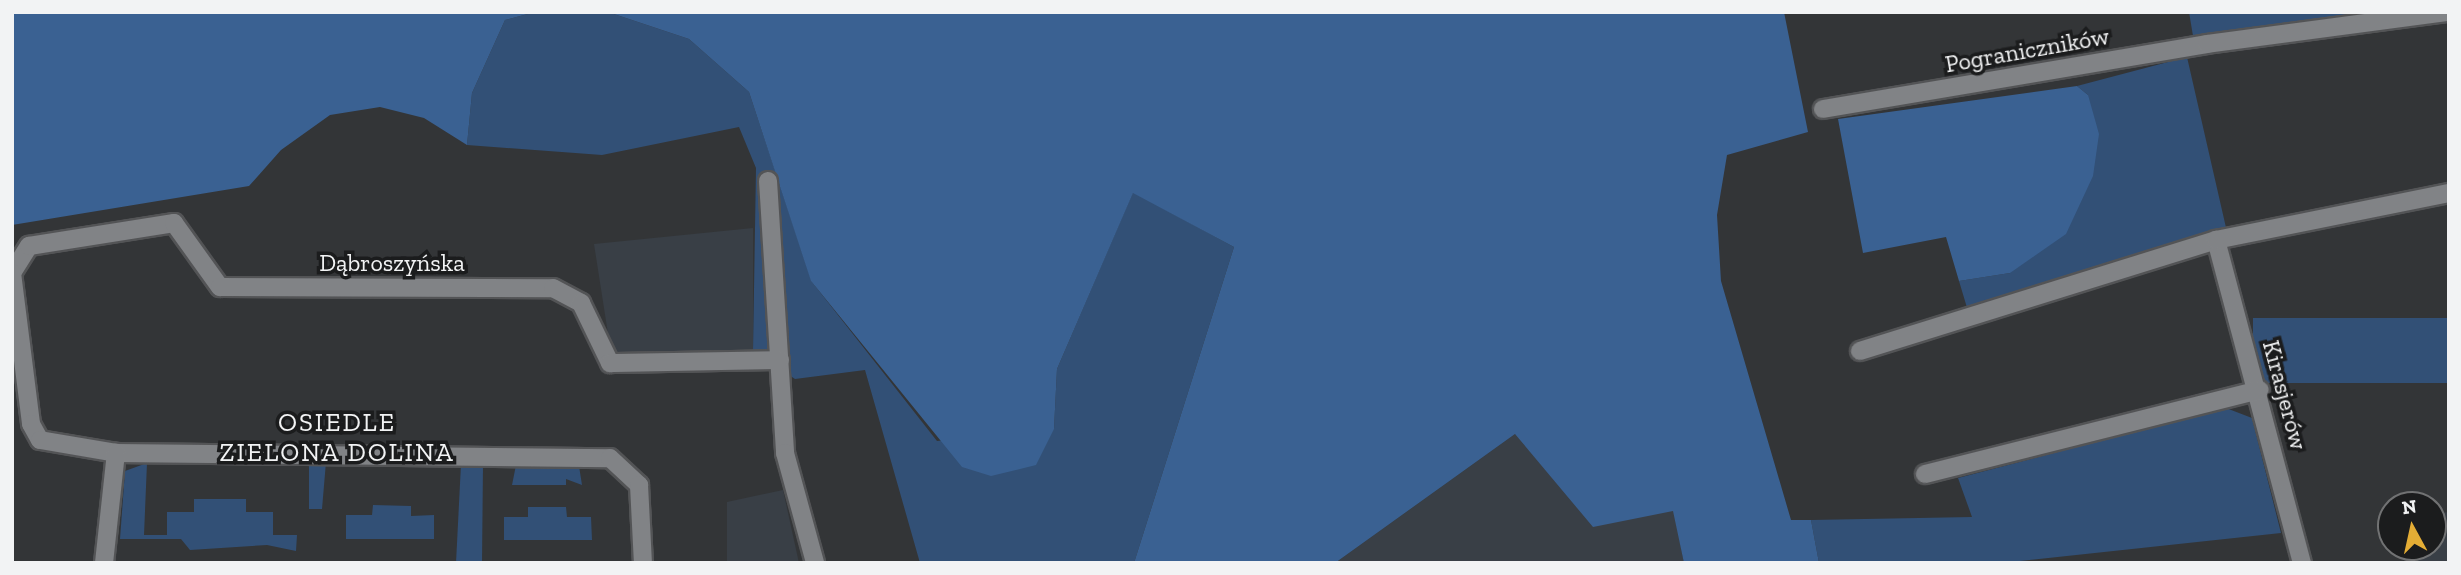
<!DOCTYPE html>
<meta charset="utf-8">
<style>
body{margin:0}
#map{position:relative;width:2461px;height:575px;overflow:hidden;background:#333537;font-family:"Zilla Slab",serif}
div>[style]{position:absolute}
.built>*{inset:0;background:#393f46}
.green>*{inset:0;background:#325076;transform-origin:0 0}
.forest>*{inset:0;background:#3a6192}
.roads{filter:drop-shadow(2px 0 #535456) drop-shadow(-2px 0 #535456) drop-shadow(0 2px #535456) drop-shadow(0 -2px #535456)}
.minor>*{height:18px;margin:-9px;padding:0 9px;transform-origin:9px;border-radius:9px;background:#818386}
span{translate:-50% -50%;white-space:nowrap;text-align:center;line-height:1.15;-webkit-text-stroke:7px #1b1c1d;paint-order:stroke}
.street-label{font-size:24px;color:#f2f3f4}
.neighbourhood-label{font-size:26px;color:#f2f3f4;letter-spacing:2px}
.frame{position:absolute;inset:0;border:14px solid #f2f3f4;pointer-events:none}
.north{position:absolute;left:2377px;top:491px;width:70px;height:70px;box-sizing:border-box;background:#1b1c1d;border:2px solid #717273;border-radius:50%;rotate:352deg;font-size:19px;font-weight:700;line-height:28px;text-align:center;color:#f2f3f4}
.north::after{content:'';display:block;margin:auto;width:24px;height:32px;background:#e4ad35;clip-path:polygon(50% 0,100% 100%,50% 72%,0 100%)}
</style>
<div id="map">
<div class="built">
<div style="clip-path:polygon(753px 228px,753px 351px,611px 353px,594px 244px)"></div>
<div style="clip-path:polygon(1515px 434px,1674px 511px,1684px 563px,1335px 563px)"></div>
<div style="clip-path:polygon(783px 490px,799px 563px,727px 563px,727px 502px)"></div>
<div style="clip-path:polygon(2449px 512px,2449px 563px,2417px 563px,2416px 547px,2433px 547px,2433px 514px)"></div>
</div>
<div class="green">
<div style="clip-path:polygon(535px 12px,608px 12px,689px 39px,749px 92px,812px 282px,937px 441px,1054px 429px,1057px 369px,1133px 192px,1234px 247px,1134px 563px,920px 563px,865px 370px,795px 379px,753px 351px,756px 168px,739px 127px,602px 155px,467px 145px,472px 93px,505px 20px)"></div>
<div style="clip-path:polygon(2189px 12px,2388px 12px,2193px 36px)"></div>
<div style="clip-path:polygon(2187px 57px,2227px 232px,1968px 311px,1959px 281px,2010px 273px,2088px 95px,2077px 86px)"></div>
<div style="left:2449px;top:318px;width:65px;height:196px;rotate:90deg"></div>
<div style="clip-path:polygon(2226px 408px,2252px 418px,2281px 533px,2001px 563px,1819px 563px,1811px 520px,1972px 517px,1958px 478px)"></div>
<div style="clip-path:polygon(309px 462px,326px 462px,322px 509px,309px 509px)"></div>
<div style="clip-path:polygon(147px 463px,144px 535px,167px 535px,167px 512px,194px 512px,194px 499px,246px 499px,246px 512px,273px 512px,273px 535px,297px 535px,296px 551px,267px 545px,190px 550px,181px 539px,120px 539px,125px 471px)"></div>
<div style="clip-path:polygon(461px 464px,483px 464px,482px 563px,456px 563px)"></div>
<div style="clip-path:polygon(516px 465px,579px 466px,582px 485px,566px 479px,566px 485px,512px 485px)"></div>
<div style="clip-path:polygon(373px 505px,411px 506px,411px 516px,434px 515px,434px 539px,346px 539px,346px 515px,372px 515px)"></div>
<div style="clip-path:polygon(528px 507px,566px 507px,567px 517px,591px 517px,592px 540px,504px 540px,504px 517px,528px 517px)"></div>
</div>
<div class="forest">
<div style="clip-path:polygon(12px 12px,535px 12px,505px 20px,472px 93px,467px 145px,424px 118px,380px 107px,330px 115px,281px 150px,249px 186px,12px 225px)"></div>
<div style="clip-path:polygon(608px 12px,1784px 12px,1808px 132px,1727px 155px,1717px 215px,1721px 281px,1791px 520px,1811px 520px,1819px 563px,1684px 563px,1673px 511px,1593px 527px,1515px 434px,1335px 563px,1134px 563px,1234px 247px,1133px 193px,1057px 369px,1054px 429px,1036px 465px,991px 476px,962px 467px,811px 281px,749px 92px,689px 39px)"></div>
<div style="clip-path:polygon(2077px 86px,2088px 95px,2099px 134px,2093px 176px,2066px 234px,2010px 273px,1959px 281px,1946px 237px,1863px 253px,1838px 119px)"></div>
</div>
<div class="roads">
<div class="minor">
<div style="left:1823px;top:109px;width:389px;rotate:-9.6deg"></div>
<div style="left:2207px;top:44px;width:242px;rotate:-7.6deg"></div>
<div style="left:768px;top:181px;width:273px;rotate:86.4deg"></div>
<div style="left:785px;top:453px;width:114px;rotate:74.7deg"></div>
<div style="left:2216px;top:240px;width:334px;rotate:75.1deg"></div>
<div style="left:12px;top:273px;width:32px;rotate:-58deg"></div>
<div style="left:29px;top:246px;width:147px;rotate:-9deg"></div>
<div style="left:174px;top:223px;width:79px;rotate:54.3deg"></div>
<div style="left:220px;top:287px;width:333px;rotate:0.2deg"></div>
<div style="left:553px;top:288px;width:32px;rotate:28deg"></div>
<div style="left:581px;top:303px;width:67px;rotate:64.2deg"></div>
<div style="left:610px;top:363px;width:170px;rotate:-1deg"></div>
<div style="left:12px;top:273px;width:152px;rotate:82.8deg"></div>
<div style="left:31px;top:424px;width:18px;rotate:61deg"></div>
<div style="left:40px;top:440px;width:77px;rotate:9.7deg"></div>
<div style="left:116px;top:453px;width:494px;rotate:0.6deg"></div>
<div style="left:610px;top:458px;width:40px;rotate:43deg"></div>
<div style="left:639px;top:485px;width:78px;rotate:87.1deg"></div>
<div style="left:1860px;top:351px;width:373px;rotate:-17.3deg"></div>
<div style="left:2216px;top:240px;width:238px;rotate:-11.4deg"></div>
<div style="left:1925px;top:474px;width:345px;rotate:-14.1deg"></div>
<div style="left:104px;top:563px;width:111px;rotate:-83.8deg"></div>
</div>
</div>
<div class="street-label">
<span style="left:2027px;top:50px;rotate:-10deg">Pograniczników</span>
<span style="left:392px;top:263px">Dąbroszyńska</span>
<span style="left:2285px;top:395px;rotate:75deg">Kirasjerów</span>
</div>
<div class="neighbourhood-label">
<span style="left:337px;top:438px">OSIEDLE<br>ZIELONA DOLINA</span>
</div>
<div class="frame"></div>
<div class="north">N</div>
</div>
